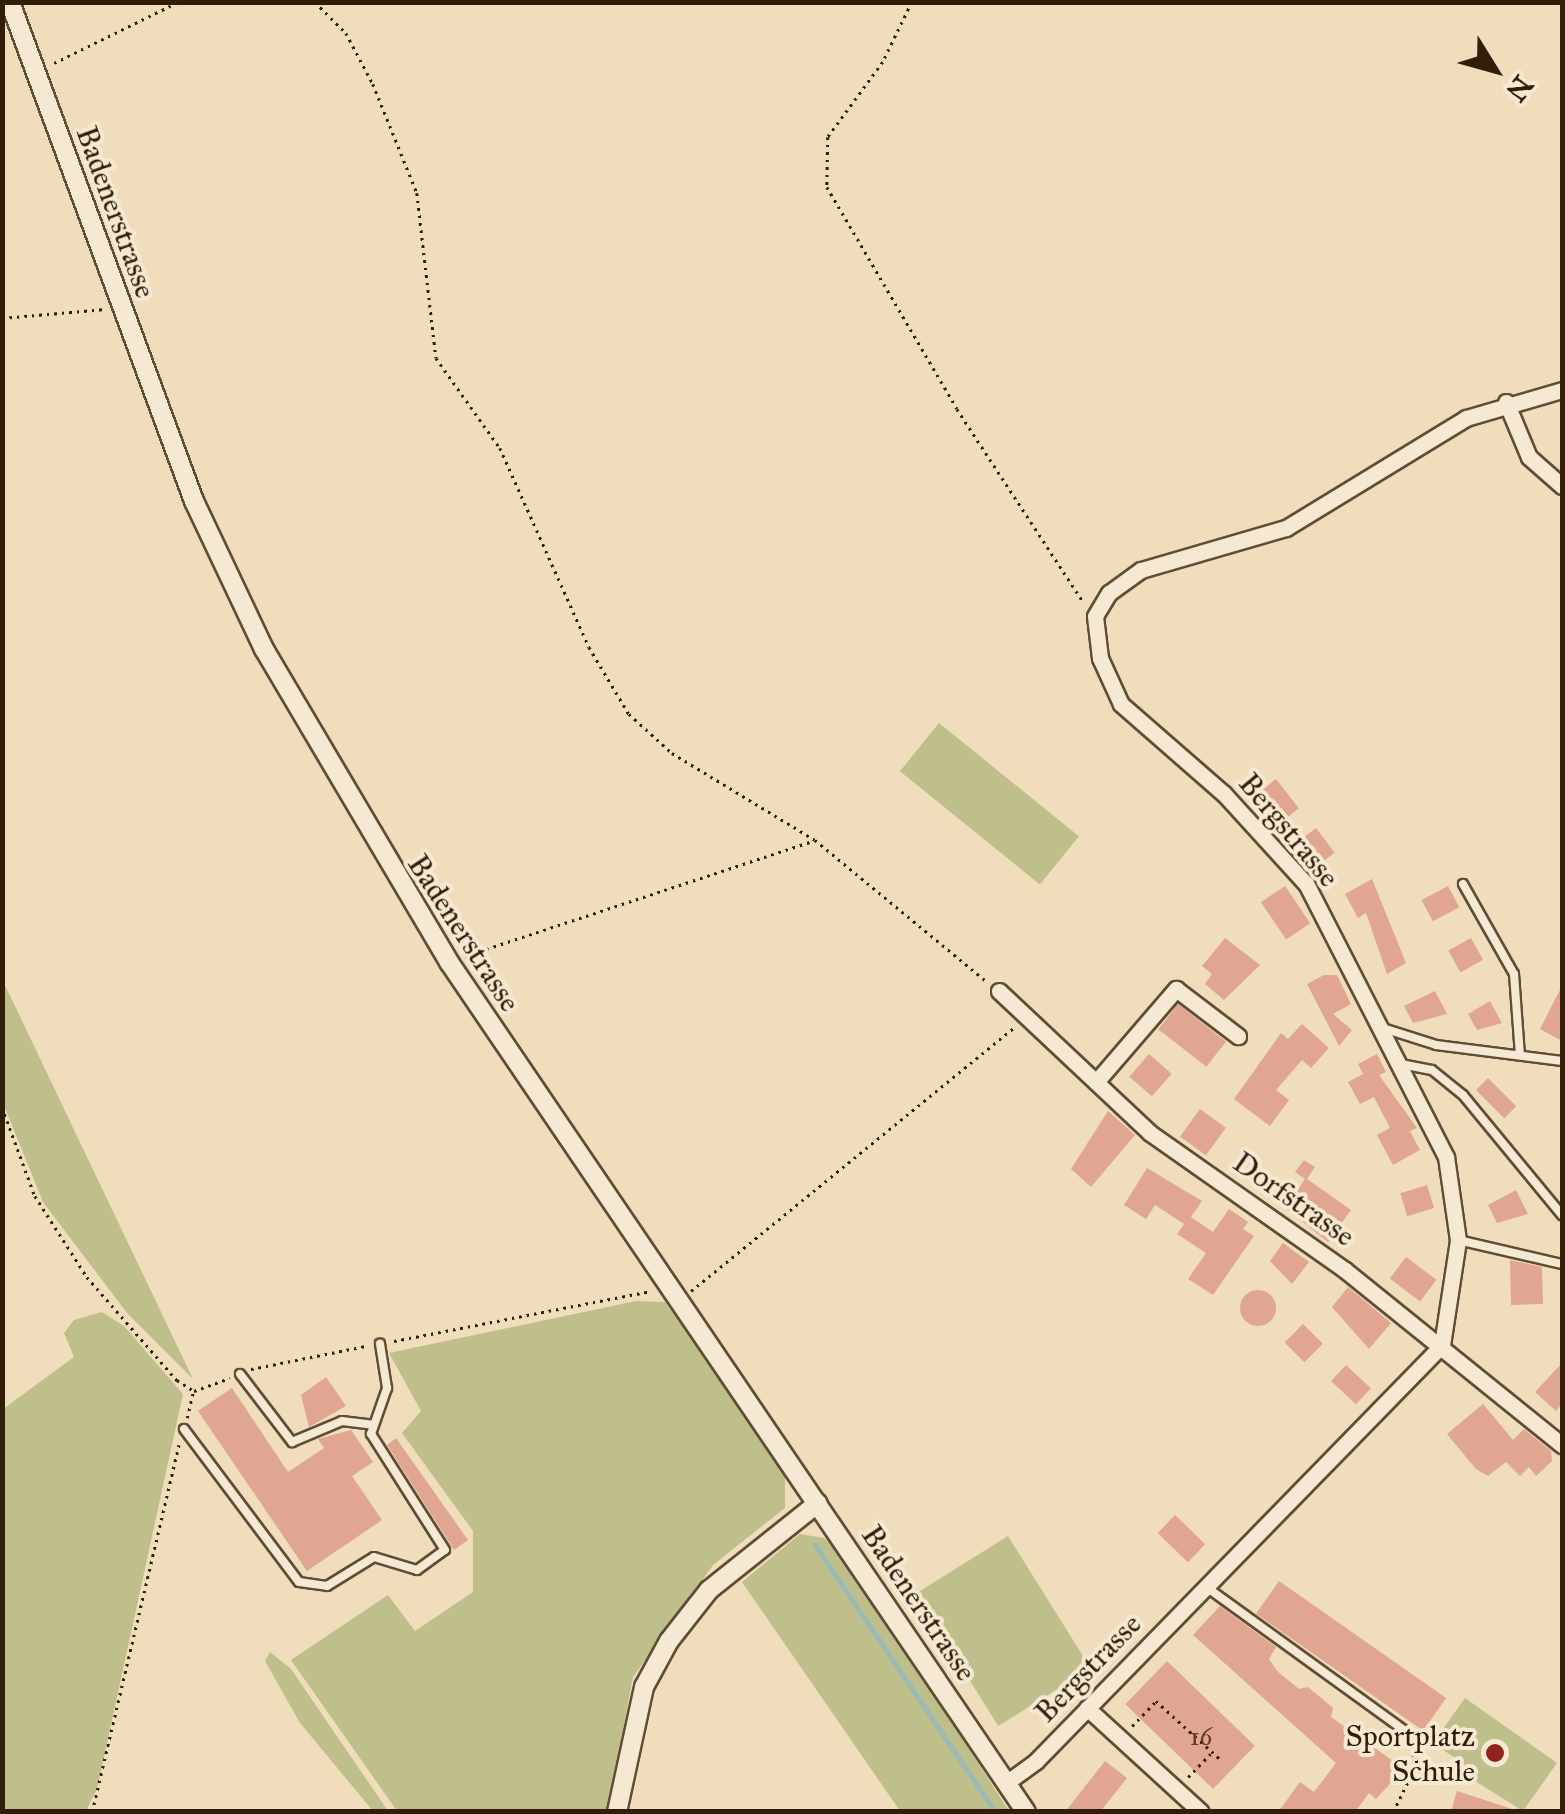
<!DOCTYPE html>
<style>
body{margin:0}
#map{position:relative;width:1565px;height:1814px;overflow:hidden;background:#efddbc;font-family:"IM FELL Great Primer",serif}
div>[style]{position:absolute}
.green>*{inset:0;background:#bfbf8c;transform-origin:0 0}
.stream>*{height:5px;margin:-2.5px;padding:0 2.5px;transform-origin:2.5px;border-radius:2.5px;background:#9abbb4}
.building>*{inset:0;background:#e0a691;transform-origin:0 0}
.round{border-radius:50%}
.path>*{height:2.5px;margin-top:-1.25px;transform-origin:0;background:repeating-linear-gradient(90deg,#311d08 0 2.5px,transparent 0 7.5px)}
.roads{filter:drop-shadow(2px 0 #604d35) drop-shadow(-2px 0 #604d35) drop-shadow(0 2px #604d35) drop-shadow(0 -2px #604d35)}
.service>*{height:8px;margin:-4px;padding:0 4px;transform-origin:4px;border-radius:4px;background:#f5e9d3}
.minor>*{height:15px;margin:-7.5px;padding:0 7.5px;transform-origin:7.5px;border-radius:7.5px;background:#f5e9d3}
.tertiary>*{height:18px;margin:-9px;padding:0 9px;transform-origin:9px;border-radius:9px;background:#f5e9d3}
.dots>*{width:28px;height:28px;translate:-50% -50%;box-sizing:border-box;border:5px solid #f5e9d3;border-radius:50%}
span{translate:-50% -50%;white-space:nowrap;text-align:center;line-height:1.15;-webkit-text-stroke:8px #f5e9d3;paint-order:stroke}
.number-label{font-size:25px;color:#5d3f2a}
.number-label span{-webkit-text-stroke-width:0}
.street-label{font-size:30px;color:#311d08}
.poi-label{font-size:30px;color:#311d08}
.right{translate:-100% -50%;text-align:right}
.frame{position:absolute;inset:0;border:5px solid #311d08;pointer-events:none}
.north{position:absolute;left:1445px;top:20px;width:100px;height:100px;-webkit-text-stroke:8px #f5e9d3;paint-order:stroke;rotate:127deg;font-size:28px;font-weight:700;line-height:40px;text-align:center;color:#311d08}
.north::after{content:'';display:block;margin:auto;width:35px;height:45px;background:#311d08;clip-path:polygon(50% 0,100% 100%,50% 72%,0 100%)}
</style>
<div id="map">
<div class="green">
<div style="left:939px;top:723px;width:180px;height:62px;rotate:39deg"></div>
<div style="clip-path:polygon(3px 981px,193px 1379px,127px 1313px,43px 1202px,3px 1103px)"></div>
<div style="clip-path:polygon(636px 1301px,665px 1302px,683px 1327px,785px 1476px,785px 1508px,713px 1565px,633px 1677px,608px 1811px,397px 1811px,291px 1660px,388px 1595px,415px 1631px,473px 1592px,473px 1531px,402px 1433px,421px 1411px,389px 1353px)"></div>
<div style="clip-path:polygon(102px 1312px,124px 1326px,183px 1394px,97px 1789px,86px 1811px,3px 1811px,3px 1409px,74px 1357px,64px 1333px,74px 1320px)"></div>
<div style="clip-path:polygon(800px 1534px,824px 1538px,843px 1554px,1009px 1811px,900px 1811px,742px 1582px)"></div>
<div style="left:1008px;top:1536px;width:156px;height:109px;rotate:58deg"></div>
<div style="clip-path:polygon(270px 1652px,291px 1669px,388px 1811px,373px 1811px,300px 1723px,265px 1661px)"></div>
<div style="clip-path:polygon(1465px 1698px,1557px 1763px,1523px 1811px,1459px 1771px,1464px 1764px,1433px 1743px)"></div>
</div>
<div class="stream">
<div style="left:815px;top:1545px;width:322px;rotate:56deg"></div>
</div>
<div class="building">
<div style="left:1276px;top:779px;width:37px;height:28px;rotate:52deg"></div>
<div style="left:1316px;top:828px;width:31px;height:27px;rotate:53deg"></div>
<div style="clip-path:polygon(1372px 879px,1406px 963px,1387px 974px,1366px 913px,1358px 918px,1345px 894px)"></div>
<div style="left:1285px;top:886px;width:45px;height:29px;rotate:56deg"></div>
<div style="left:1448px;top:886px;width:24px;height:30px;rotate:62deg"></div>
<div style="clip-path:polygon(1225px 938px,1260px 965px,1224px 1000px,1205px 984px,1212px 974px,1202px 966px)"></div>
<div style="left:1471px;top:938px;width:25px;height:26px;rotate:61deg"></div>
<div style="clip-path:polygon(1324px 975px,1337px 975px,1351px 1004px,1333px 1014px,1352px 1030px,1339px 1046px,1307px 984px)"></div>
<div style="clip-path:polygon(1562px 986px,1562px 1041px,1540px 1029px)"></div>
<div style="clip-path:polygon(1435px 991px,1447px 1014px,1413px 1023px,1404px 1006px)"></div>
<div style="clip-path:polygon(1490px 1001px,1502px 1023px,1477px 1030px,1468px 1014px)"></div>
<div style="left:1178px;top:1004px;width:61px;height:32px;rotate:38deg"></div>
<div style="clip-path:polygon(1302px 1024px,1329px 1048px,1311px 1068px,1302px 1060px,1276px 1090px,1289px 1100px,1270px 1126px,1234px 1099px,1281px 1033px,1288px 1039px)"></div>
<div style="left:1149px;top:1054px;width:30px;height:30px;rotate:41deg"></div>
<div style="clip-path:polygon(1377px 1054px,1386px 1072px,1379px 1075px,1417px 1128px,1410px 1131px,1420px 1150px,1393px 1165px,1377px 1135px,1390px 1128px,1374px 1097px,1360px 1104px,1348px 1082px,1363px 1074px,1358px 1064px)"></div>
<div style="left:1488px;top:1078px;width:40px;height:17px;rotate:45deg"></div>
<div style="left:1200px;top:1109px;width:32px;height:34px;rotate:36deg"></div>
<div style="clip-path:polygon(1108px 1111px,1135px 1135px,1091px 1187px,1071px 1169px)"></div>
<div style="clip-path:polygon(1304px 1160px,1315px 1167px,1307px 1179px,1351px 1210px,1328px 1242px,1285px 1208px,1305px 1179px,1295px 1172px)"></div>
<div style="clip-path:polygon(1147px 1168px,1202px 1201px,1191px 1217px,1213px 1232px,1229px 1209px,1248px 1222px,1243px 1229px,1254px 1236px,1213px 1295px,1188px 1279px,1206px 1253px,1177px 1234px,1184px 1224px,1155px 1205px,1146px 1219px,1124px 1205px)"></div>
<div style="left:1427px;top:1185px;width:24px;height:28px;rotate:73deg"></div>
<div style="clip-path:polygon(1516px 1190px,1528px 1214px,1497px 1223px,1488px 1205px)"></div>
<div style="clip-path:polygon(1283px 1243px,1309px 1262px,1292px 1284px,1270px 1261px)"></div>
<div style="left:1406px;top:1257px;width:38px;height:27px;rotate:37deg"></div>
<div style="clip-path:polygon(1510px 1260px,1542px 1267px,1543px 1304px,1511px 1305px)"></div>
<div style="clip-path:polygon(1348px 1287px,1391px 1323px,1369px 1349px,1332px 1307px)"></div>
<div class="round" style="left:1240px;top:1290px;width:36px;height:36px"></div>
<div style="left:1303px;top:1324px;width:28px;height:26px;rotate:45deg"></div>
<div style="clip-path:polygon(1562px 1363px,1562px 1404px,1556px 1411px,1535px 1392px)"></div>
<div style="left:1346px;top:1365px;width:34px;height:22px;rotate:43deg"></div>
<div style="clip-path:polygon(326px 1377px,346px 1406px,309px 1427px,301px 1395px)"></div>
<div style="clip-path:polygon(232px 1388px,288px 1472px,324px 1448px,318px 1439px,351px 1430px,373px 1462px,352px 1476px,382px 1520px,307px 1571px,198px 1411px)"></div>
<div style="clip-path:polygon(1483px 1404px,1513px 1440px,1524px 1429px,1551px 1451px,1552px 1461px,1536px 1476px,1529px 1467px,1520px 1476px,1506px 1462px,1488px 1476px,1476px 1469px,1447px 1434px)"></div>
<div style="clip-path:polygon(396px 1438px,468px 1540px,454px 1550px,387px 1445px)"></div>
<div style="left:1175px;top:1515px;width:42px;height:25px;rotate:44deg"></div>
<div style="left:1279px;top:1581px;width:204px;height:40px;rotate:35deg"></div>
<div style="clip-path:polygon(1220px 1606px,1276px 1647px,1269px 1659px,1277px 1671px,1299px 1689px,1308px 1687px,1333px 1708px,1331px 1717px,1393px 1761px,1398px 1775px,1376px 1799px,1369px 1793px,1355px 1812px,1278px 1812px,1300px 1782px,1314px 1792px,1336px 1763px,1193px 1635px)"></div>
<div style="left:1167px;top:1661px;width:122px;height:60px;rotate:44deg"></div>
<div style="clip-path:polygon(1105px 1761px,1127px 1778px,1100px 1812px,1065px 1812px)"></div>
<div style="clip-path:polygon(1457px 1791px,1512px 1809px,1512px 1812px,1451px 1812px)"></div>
</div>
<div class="path">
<div style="left:315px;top:2px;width:44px;rotate:45deg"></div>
<div style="left:346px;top:33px;width:58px;rotate:62.1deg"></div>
<div style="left:373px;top:84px;width:118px;rotate:68deg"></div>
<div style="left:417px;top:193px;width:166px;rotate:83.4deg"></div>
<div style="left:436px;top:358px;width:110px;rotate:54.6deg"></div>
<div style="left:500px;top:448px;width:218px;rotate:65.9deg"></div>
<div style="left:589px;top:647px;width:78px;rotate:59.2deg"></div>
<div style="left:629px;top:714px;width:58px;rotate:42.2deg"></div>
<div style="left:672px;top:753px;width:167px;rotate:31.3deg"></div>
<div style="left:815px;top:840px;width:222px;rotate:39.5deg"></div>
<div style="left:912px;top:2px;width:67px;rotate:115.8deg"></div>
<div style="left:883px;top:62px;width:93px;rotate:126.3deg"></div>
<div style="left:828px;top:137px;width:50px;rotate:91.1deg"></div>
<div style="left:827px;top:187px;width:257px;rotate:59.6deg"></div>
<div style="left:957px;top:409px;width:232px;rotate:56.8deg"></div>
<div style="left:54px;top:63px;width:138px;rotate:-26.2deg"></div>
<div style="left:2px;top:318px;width:104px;rotate:-4.9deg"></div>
<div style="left:465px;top:956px;width:367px;rotate:-18.3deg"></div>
<div style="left:2px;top:1107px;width:95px;rotate:69.7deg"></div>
<div style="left:35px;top:1196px;width:96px;rotate:57.3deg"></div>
<div style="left:87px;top:1277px;width:137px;rotate:48.9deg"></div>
<div style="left:177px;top:1380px;width:20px;rotate:33deg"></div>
<div style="left:194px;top:1391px;width:38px;rotate:-20deg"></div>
<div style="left:691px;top:1291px;width:417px;rotate:-39.2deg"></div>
<div style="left:394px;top:1341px;width:262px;rotate:-11deg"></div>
<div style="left:251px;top:1369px;width:117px;rotate:-11.3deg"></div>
<div style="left:187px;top:1418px;width:27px;rotate:-77deg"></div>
<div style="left:1132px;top:1726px;width:35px;rotate:-46deg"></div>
<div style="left:1156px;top:1701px;width:86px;rotate:42.2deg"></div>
<div style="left:1188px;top:1777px;width:32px;rotate:-46deg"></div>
<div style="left:92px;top:1812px;width:377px;rotate:-76.7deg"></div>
<div style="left:1393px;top:1812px;width:55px;rotate:-63.9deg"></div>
<div style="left:1417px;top:1763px;width:22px;rotate:-117deg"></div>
</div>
<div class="roads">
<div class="service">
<div style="left:1463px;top:884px;width:103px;rotate:60.5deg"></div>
<div style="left:1514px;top:974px;width:81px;rotate:85.8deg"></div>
<div style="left:1386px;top:1029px;width:52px;rotate:17.7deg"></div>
<div style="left:1436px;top:1045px;width:127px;rotate:7.2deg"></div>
<div style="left:1406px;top:1065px;width:26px;rotate:11deg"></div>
<div style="left:1432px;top:1070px;width:40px;rotate:39deg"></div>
<div style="left:1463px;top:1095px;width:156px;rotate:50.5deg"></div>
<div style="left:1458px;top:1240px;width:107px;rotate:13deg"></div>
<div style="left:240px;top:1374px;width:86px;rotate:52.6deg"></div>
<div style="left:292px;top:1442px;width:54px;rotate:-22.8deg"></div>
<div style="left:342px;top:1421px;width:31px;rotate:7deg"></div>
<div style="left:184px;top:1429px;width:191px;rotate:53.1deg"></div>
<div style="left:299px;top:1582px;width:28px;rotate:8deg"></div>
<div style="left:327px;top:1586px;width:55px;rotate:-31.7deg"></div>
<div style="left:374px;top:1557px;width:45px;rotate:16.8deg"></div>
<div style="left:417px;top:1570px;width:34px;rotate:-36deg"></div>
<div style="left:445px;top:1550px;width:138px;rotate:-122.5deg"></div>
<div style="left:371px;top:1434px;width:49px;rotate:-70.8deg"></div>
<div style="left:387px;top:1388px;width:45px;rotate:-99deg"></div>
<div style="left:1205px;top:1586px;width:247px;rotate:35.9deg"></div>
</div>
<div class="minor">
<div style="left:1506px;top:402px;width:60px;rotate:67.3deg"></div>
<div style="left:1529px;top:457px;width:44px;rotate:41.3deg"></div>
<div style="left:999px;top:991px;width:207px;rotate:43.2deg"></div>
<div style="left:1150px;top:1133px;width:238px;rotate:35.1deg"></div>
<div style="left:1345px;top:1270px;width:279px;rotate:38.9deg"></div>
<div style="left:1096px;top:1082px;width:123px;rotate:-49.3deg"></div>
<div style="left:1176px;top:989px;width:78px;rotate:37.2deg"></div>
<div style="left:1087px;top:1708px;width:154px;rotate:42.4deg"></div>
<div style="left:1006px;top:1783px;width:37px;rotate:-36deg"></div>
<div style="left:1036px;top:1761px;width:581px;rotate:-45.7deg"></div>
<div style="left:1442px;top:1345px;width:106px;rotate:-81.3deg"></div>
<div style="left:1458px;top:1240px;width:84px;rotate:-98.2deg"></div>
<div style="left:1446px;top:1157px;width:307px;rotate:-117.1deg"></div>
<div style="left:1306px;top:884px;width:122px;rotate:-132.3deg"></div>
<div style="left:1224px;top:794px;width:137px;rotate:-138.9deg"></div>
<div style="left:1121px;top:704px;width:51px;rotate:-114.5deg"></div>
<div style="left:1100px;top:658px;width:42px;rotate:-96.8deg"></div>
<div style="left:1095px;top:616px;width:27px;rotate:-59deg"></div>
<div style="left:1109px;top:593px;width:39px;rotate:-36deg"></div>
<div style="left:1141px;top:570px;width:151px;rotate:-16.2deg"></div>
<div style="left:1286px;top:528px;width:211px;rotate:-31.4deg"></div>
<div style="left:1466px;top:418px;width:100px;rotate:-16.3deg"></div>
</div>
<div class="tertiary">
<div style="left:10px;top:2px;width:532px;rotate:69.76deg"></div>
<div style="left:194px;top:501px;width:164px;rotate:64.7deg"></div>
<div style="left:264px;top:649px;width:364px;rotate:59.4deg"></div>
<div style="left:449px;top:962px;width:1027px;rotate:55.83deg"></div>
<div style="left:617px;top:1812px;width:128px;rotate:-77.8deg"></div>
<div style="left:644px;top:1687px;width:52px;rotate:-61.5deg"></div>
<div style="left:669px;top:1641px;width:65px;rotate:-51.9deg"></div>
<div style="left:709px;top:1590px;width:139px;rotate:-38.6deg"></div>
</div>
</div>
<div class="dots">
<div style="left:1495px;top:1753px;background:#8f2418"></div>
</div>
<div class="number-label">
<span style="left:1201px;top:1737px">16</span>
</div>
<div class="street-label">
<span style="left:116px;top:212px;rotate:70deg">Badenerstrasse</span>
<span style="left:1289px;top:830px;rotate:50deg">Bergstrasse</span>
<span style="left:464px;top:933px;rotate:57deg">Badenerstrasse</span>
<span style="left:1294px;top:1199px;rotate:35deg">Dorfstrasse</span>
<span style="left:919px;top:1603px;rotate:56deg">Badenerstrasse</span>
<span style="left:1088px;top:1668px;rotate:-46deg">Bergstrasse</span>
</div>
<div class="poi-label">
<span class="right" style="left:1475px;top:1753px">Sportplatz<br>Schule</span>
</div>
<div class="frame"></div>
<div class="north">N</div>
</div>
